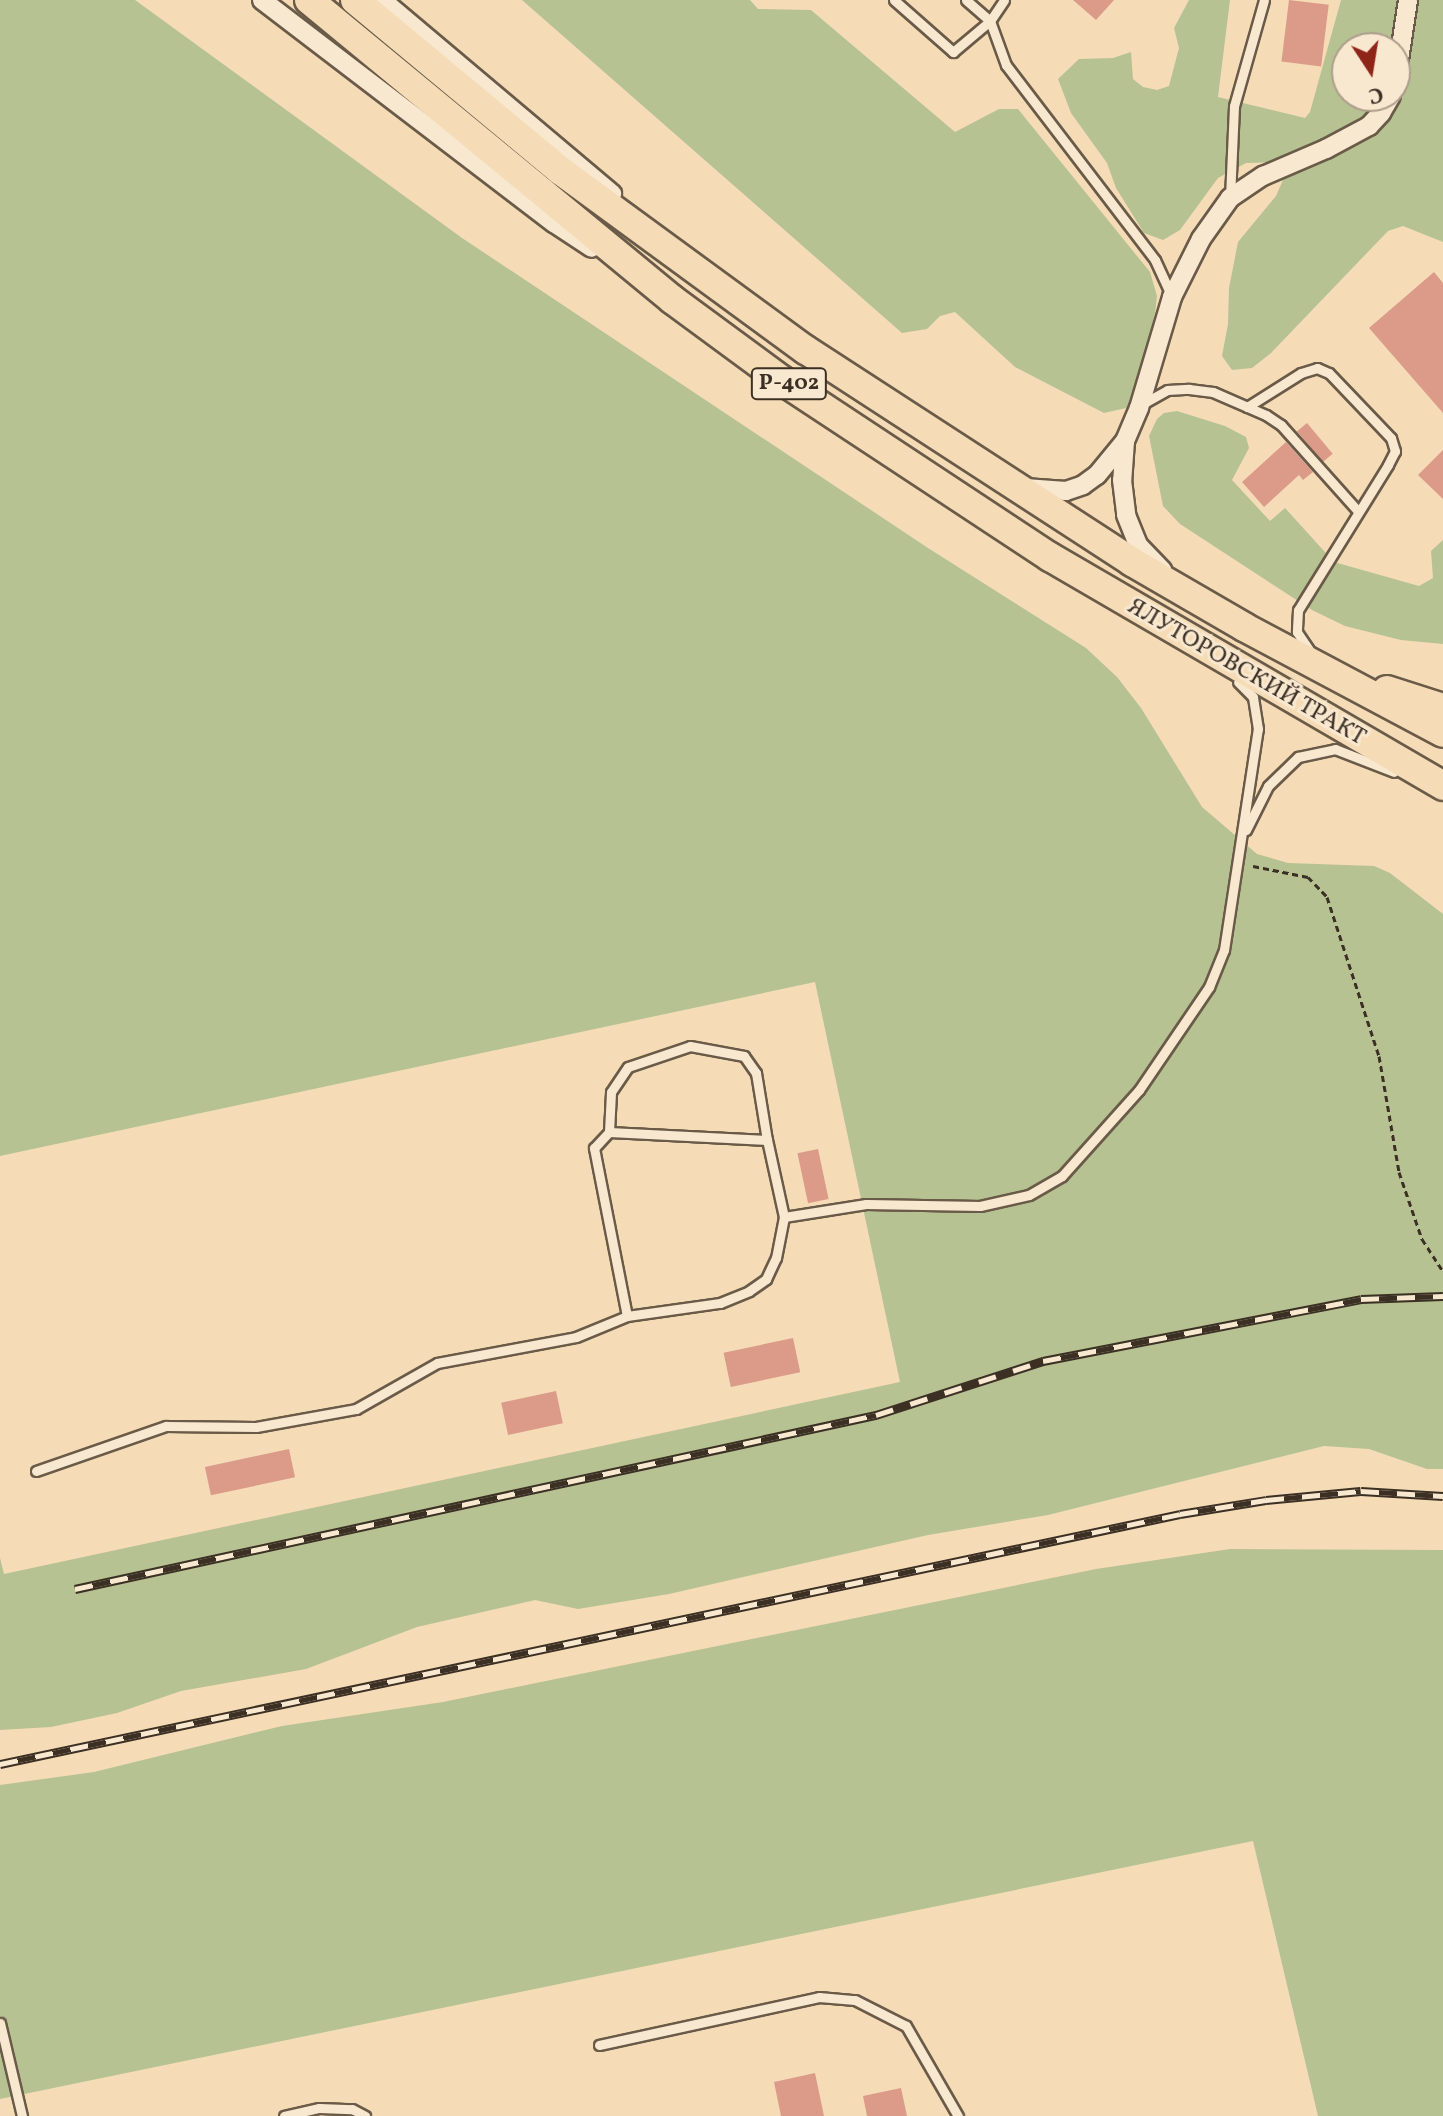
<!DOCTYPE html>
<meta charset="utf-8">
<style>
body{margin:0}
#map{position:relative;width:1443px;height:2116px;overflow:hidden;background:#f5dcb6;font-family:Vollkorn,serif}
div>[style]{position:absolute}
.green>*{inset:0;background:#b6c292}
.building>*{inset:0;background:#db9b88;transform-origin:0 0}
.path>*{height:3px;margin-top:-1.5px;transform-origin:0;background:repeating-linear-gradient(90deg,#3c3025 0 6px,transparent 0 10px)}
.roads{filter:drop-shadow(2px 0 #6a5b49) drop-shadow(-2px 0 #6a5b49) drop-shadow(0 2px #6a5b49) drop-shadow(0 -2px #6a5b49)}
.service>*{height:9px;margin:-4.5px;padding:0 4.5px;transform-origin:4.5px;border-radius:4.5px;background:#f8e8d0}
.minor>*{height:18px;margin:-9px;padding:0 9px;transform-origin:9px;border-radius:9px;background:#f8e8d0}
.primary>*{height:28px;margin:-14px;padding:0 14px;transform-origin:14px;border-radius:14px;background:#f5dcb6}
.rail>*{height:9px;margin-top:-4.5px;transform-origin:0;background:repeating-linear-gradient(90deg,#f8e8d0 0 18px,#3c3025 0 36px);box-sizing:border-box;border-block:2px solid #3c3025}
span{translate:-50% -50%;white-space:nowrap;text-align:center;line-height:1.15;-webkit-text-stroke:6px #f8e8d0;paint-order:stroke}
.shield-label span{padding:2px 6px;background:#f8e8d0;border:2px solid;border-radius:6px;-webkit-text-stroke-width:0}
.shield-label{font-size:22px;color:#3c3025;font-weight:700}
.street-label{font-size:24px;color:#3c3025}
.north{position:absolute;left:1331px;top:32px;width:80px;height:80px;box-sizing:border-box;background:#f8e8d0;border:2px solid #ad9e8c;border-radius:50%;rotate:168deg;font-size:22px;font-weight:700;line-height:32px;text-align:center;color:#3c3025}
.north::after{content:'';display:block;margin:auto;width:28px;height:36px;background:#8f2418;clip-path:polygon(50% 0,100% 100%,50% 72%,0 100%)}
</style>
<div id="map">
<div class="green">
<div style="clip-path:polygon(0 0,135px 0,462px 238px,928px 548px,1086px 648px,1117px 677px,1141px 708px,1202px 807px,1257px 854px,1288px 863px,1374px 866px,1390px 873px,1443px 914px,1443px 1469px,1427px 1469px,1369px 1449px,1324px 1446px,1048px 1515px,928px 1535px,669px 1594px,578px 1609px,535px 1600px,417px 1627px,306px 1669px,181px 1691px,117px 1713px,51px 1727px,0 1730px,0 1558px,4px 1574px,900px 1382px,815px 982px,0 1156px)"></div>
<div style="clip-path:polygon(522px 0,750px 0,758px 9px,811px 10px,955px 132px,999px 109px,1018px 109px,1150px 272px,1157px 296px,1155px 313px,1134px 399px,1126px 408px,1104px 413px,1015px 367px,955px 312px,940px 316px,927px 329px,902px 333px)"></div>
<div style="clip-path:polygon(evenodd,1189px 0,1230px 0,1218px 97px,1305px 118px,1310px 112px,1341px 0,1443px 0,1443px 242px,1403px 226px,1388px 231px,1271px 353px,1252px 368px,1232px 370px,1222px 356px,1228px 324px,1229px 288px,1238px 242px,1276px 196px,1286px 173px,1285px 162px,1246px 163px,1218px 178px,1180px 230px,1163px 240px,1144px 233px,1116px 188px,1107px 163px,1071px 113px,1058px 79px,1079px 59px,1113px 58px,1131px 52px,1133px 79px,1143px 87px,1157px 90px,1169px 86px,1179px 48px,1174px 28px,1189px 0,1347px 48px,1395px 48px,1395px 96px,1347px 96px,1347px 48px)"></div>
<div style="clip-path:polygon(1177px 411px,1225px 426px,1246px 437px,1249px 448px,1232px 480px,1270px 521px,1285px 508px,1334px 562px,1419px 586px,1433px 578px,1431px 551px,1443px 540px,1443px 644px,1401px 640px,1345px 626px,1312px 610px,1180px 524px,1163px 506px,1149px 436px,1157px 419px,1164px 413px)"></div>
<div style="clip-path:polygon(1230px 1549px,1443px 1550px,1443px 2116px,1318px 2116px,1253px 1841px,0 2099px,0 1785px,94px 1772px,282px 1726px,443px 1702px,1096px 1569px)"></div>
</div>
<div class="building">
<div style="clip-path:polygon(1073px 0,1114px 0,1096px 20px)"></div>
<div style="left:1289px;top:0;width:40px;height:62px;rotate:7deg"></div>
<div style="clip-path:polygon(1434px 272px,1443px 283px,1443px 413px,1369px 328px)"></div>
<div style="left:1307px;top:423px;width:40px;height:13px;rotate:50deg"></div>
<div style="clip-path:polygon(1286px 442px,1313px 472px,1303px 480px,1299px 475px,1264px 507px,1242px 482px)"></div>
<div style="clip-path:polygon(1443px 450px,1443px 499px,1418px 475px)"></div>
<div style="left:818px;top:1149px;width:51px;height:21px;rotate:78deg"></div>
<div style="left:793px;top:1338px;width:35px;height:71px;rotate:78deg"></div>
<div style="left:556px;top:1391px;width:33px;height:56px;rotate:78deg"></div>
<div style="left:289px;top:1449px;width:29px;height:86px;rotate:78deg"></div>
<div style="clip-path:polygon(815px 2073px,824px 2116px,781px 2116px,774px 2082px)"></div>
<div style="clip-path:polygon(901px 2088px,907px 2116px,867px 2116px,863px 2096px)"></div>
</div>
<div class="path">
<div style="left:1253px;top:866px;width:56px;rotate:11.3deg"></div>
<div style="left:1308px;top:877px;width:28px;rotate:46deg"></div>
<div style="left:1327px;top:897px;width:167px;rotate:71.9deg"></div>
<div style="left:1379px;top:1056px;width:118px;rotate:80.2deg"></div>
<div style="left:1399px;top:1172px;width:71px;rotate:71.1deg"></div>
<div style="left:1422px;top:1239px;width:38px;rotate:57deg"></div>
</div>
<div class="roads">
<div class="service">
<div style="left:894px;top:0;width:79px;rotate:41.4deg"></div>
<div style="left:953px;top:52px;width:48px;rotate:-40deg"></div>
<div style="left:990px;top:21px;width:25px;rotate:-56deg"></div>
<div style="left:966px;top:0;width:32px;rotate:41deg"></div>
<div style="left:990px;top:21px;width:47px;rotate:70deg"></div>
<div style="left:1006px;top:65px;width:245px;rotate:52.6deg"></div>
<div style="left:1155px;top:260px;width:41px;rotate:65.3deg"></div>
<div style="left:1230px;top:198px;width:92px;rotate:-87.5deg"></div>
<div style="left:1234px;top:106px;width:110px;rotate:-74.2deg"></div>
<div style="left:1144px;top:403px;width:26px;rotate:-29deg"></div>
<div style="left:1167px;top:390px;width:22px;rotate:-3deg"></div>
<div style="left:1189px;top:389px;width:24px;rotate:7deg"></div>
<div style="left:1213px;top:392px;width:58px;rotate:23.5deg"></div>
<div style="left:1266px;top:415px;width:18px;rotate:34deg"></div>
<div style="left:1281px;top:425px;width:115px;rotate:48.2deg"></div>
<div style="left:1247px;top:407px;width:64px;rotate:-32.2deg"></div>
<div style="left:1301px;top:373px;width:17px;rotate:-17deg"></div>
<div style="left:1317px;top:368px;width:13px;rotate:23deg"></div>
<div style="left:1329px;top:373px;width:90px;rotate:46.4deg"></div>
<div style="left:1391px;top:438px;width:14px;rotate:73deg"></div>
<div style="left:1395px;top:451px;width:16px;rotate:117deg"></div>
<div style="left:1388px;top:465px;width:171px;rotate:121.8deg"></div>
<div style="left:1298px;top:610px;width:22px;rotate:93deg"></div>
<div style="left:1297px;top:632px;width:23px;rotate:56deg"></div>
<div style="left:1246px;top:830px;width:49px;rotate:-63.4deg"></div>
<div style="left:1268px;top:786px;width:42px;rotate:-44deg"></div>
<div style="left:1298px;top:757px;width:38px;rotate:-12deg"></div>
<div style="left:1335px;top:749px;width:63px;rotate:21.3deg"></div>
<div style="left:609px;top:1132px;width:40px;rotate:-87.1deg"></div>
<div style="left:611px;top:1092px;width:30px;rotate:-56deg"></div>
<div style="left:628px;top:1067px;width:65px;rotate:-18.7deg"></div>
<div style="left:690px;top:1046px;width:55px;rotate:10.5deg"></div>
<div style="left:744px;top:1056px;width:21px;rotate:55deg"></div>
<div style="left:756px;top:1073px;width:68px;rotate:80.7deg"></div>
<div style="left:784px;top:1217px;width:83px;rotate:-9deg"></div>
<div style="left:866px;top:1204px;width:114px;rotate:1deg"></div>
<div style="left:980px;top:1206px;width:50px;rotate:-12.7deg"></div>
<div style="left:1029px;top:1195px;width:38px;rotate:-30deg"></div>
<div style="left:1062px;top:1176px;width:115px;rotate:-48.2deg"></div>
<div style="left:1139px;top:1090px;width:125px;rotate:-55.8deg"></div>
<div style="left:1209px;top:987px;width:40px;rotate:-68deg"></div>
<div style="left:1224px;top:950px;width:224px;rotate:-81.3deg"></div>
<div style="left:1258px;top:729px;width:32px;rotate:-99deg"></div>
<div style="left:1253px;top:697px;width:21px;rotate:-135deg"></div>
<div style="left:36px;top:1471px;width:138px;rotate:-19.1deg"></div>
<div style="left:166px;top:1426px;width:90px;rotate:0.6deg"></div>
<div style="left:256px;top:1427px;width:102px;rotate:-10.2deg"></div>
<div style="left:356px;top:1409px;width:93px;rotate:-29.6deg"></div>
<div style="left:437px;top:1363px;width:141px;rotate:-10.6deg"></div>
<div style="left:576px;top:1337px;width:55px;rotate:-22.4deg"></div>
<div style="left:627px;top:1316px;width:94px;rotate:-8deg"></div>
<div style="left:720px;top:1303px;width:31px;rotate:-22deg"></div>
<div style="left:749px;top:1291px;width:21px;rotate:-35deg"></div>
<div style="left:766px;top:1279px;width:23px;rotate:-65deg"></div>
<div style="left:776px;top:1258px;width:42px;rotate:-79deg"></div>
<div style="left:784px;top:1217px;width:79px;rotate:-102.4deg"></div>
<div style="left:767px;top:1140px;width:158px;rotate:-177.1deg"></div>
<div style="left:609px;top:1132px;width:22px;rotate:133deg"></div>
<div style="left:594px;top:1148px;width:171px;rotate:78.9deg"></div>
<div style="left:0;top:2023px;width:96px;rotate:76.7deg"></div>
<div style="left:599px;top:2045px;width:225px;rotate:-12.3deg"></div>
<div style="left:819px;top:1997px;width:36px;rotate:5deg"></div>
<div style="left:855px;top:2000px;width:57px;rotate:27deg"></div>
<div style="left:906px;top:2026px;width:104px;rotate:60deg"></div>
<div style="left:284px;top:2116px;width:36px;rotate:-13deg"></div>
<div style="left:319px;top:2108px;width:33px;rotate:2deg"></div>
<div style="left:352px;top:2109px;width:15px;rotate:28deg"></div>
</div>
<div class="minor">
<div style="left:262px;top:0;width:367px;rotate:37.4deg"></div>
<div style="left:554px;top:223px;width:45px;rotate:33.3deg"></div>
<div style="left:382px;top:0;width:301px;rotate:40.1deg"></div>
<div style="left:1395px;top:86px;width:87px;rotate:-81.4deg"></div>
<div style="left:1125px;top:441px;width:39px;rotate:94deg"></div>
<div style="left:1122px;top:480px;width:35px;rotate:83deg"></div>
<div style="left:1126px;top:515px;width:32px;rotate:68deg"></div>
<div style="left:1138px;top:545px;width:35px;rotate:46deg"></div>
<div style="left:1025px;top:488px;width:41px;rotate:4.2deg"></div>
<div style="left:1066px;top:491px;width:18px;rotate:-19deg"></div>
<div style="left:1083px;top:485px;width:17px;rotate:-36deg"></div>
<div style="left:1097px;top:475px;width:44px;rotate:-50.5deg"></div>
<div style="left:1125px;top:441px;width:36px;rotate:-67deg"></div>
<div style="left:1139px;top:408px;width:116px;rotate:-73.4deg"></div>
<div style="left:1172px;top:297px;width:65px;rotate:-63.4deg"></div>
<div style="left:1201px;top:239px;width:50px;rotate:-54.7deg"></div>
<div style="left:1230px;top:198px;width:40px;rotate:-34deg"></div>
<div style="left:1263px;top:176px;width:69px;rotate:-23.2deg"></div>
<div style="left:1326px;top:149px;width:49px;rotate:-28.1deg"></div>
<div style="left:1369px;top:126px;width:18px;rotate:-47deg"></div>
<div style="left:1381px;top:113px;width:20px;rotate:-60deg"></div>
</div>
<div class="primary">
<div style="left:309px;top:0;width:472px;rotate:39.5deg"></div>
<div style="left:673px;top:300px;width:137px;rotate:36.4deg"></div>
<div style="left:783px;top:381px;width:320px;rotate:33.4deg"></div>
<div style="left:1050px;top:557px;width:455px;rotate:30.2deg"></div>
<div style="left:355px;top:0;width:268px;rotate:39.7deg"></div>
<div style="left:561px;top:171px;width:303px;rotate:36.2deg"></div>
<div style="left:806px;top:350px;width:389px;rotate:33deg"></div>
<div style="left:1132px;top:562px;width:129px;rotate:30.1deg"></div>
<div style="left:1244px;top:627px;width:225px;rotate:28deg"></div>
<div style="left:1387px;top:690px;width:59px;rotate:17.8deg"></div>
</div>
</div>
<div class="rail">
<div style="left:75px;top:1589px;width:820px;rotate:-12.26deg"></div>
<div style="left:876px;top:1415px;width:176px;rotate:-17.9deg"></div>
<div style="left:1043px;top:1361px;width:324px;rotate:-11deg"></div>
<div style="left:1361px;top:1299px;width:82px;rotate:-2.1deg"></div>
<div style="left:0;top:1764px;width:1206px;rotate:-11.96deg"></div>
<div style="left:1180px;top:1514px;width:87px;rotate:-9.2deg"></div>
<div style="left:1266px;top:1500px;width:95px;rotate:-5.4deg"></div>
<div style="left:1361px;top:1491px;width:82px;rotate:3.5deg"></div>
</div>
<div class="shield-label">
<span style="left:789px;top:384px">Р-402</span>
</div>
<div class="street-label">
<span style="left:1246px;top:673px;rotate:30deg">ЯЛУТОРОВСКИЙ ТРАКТ</span>
</div>
<div class="north">С</div>
</div>
